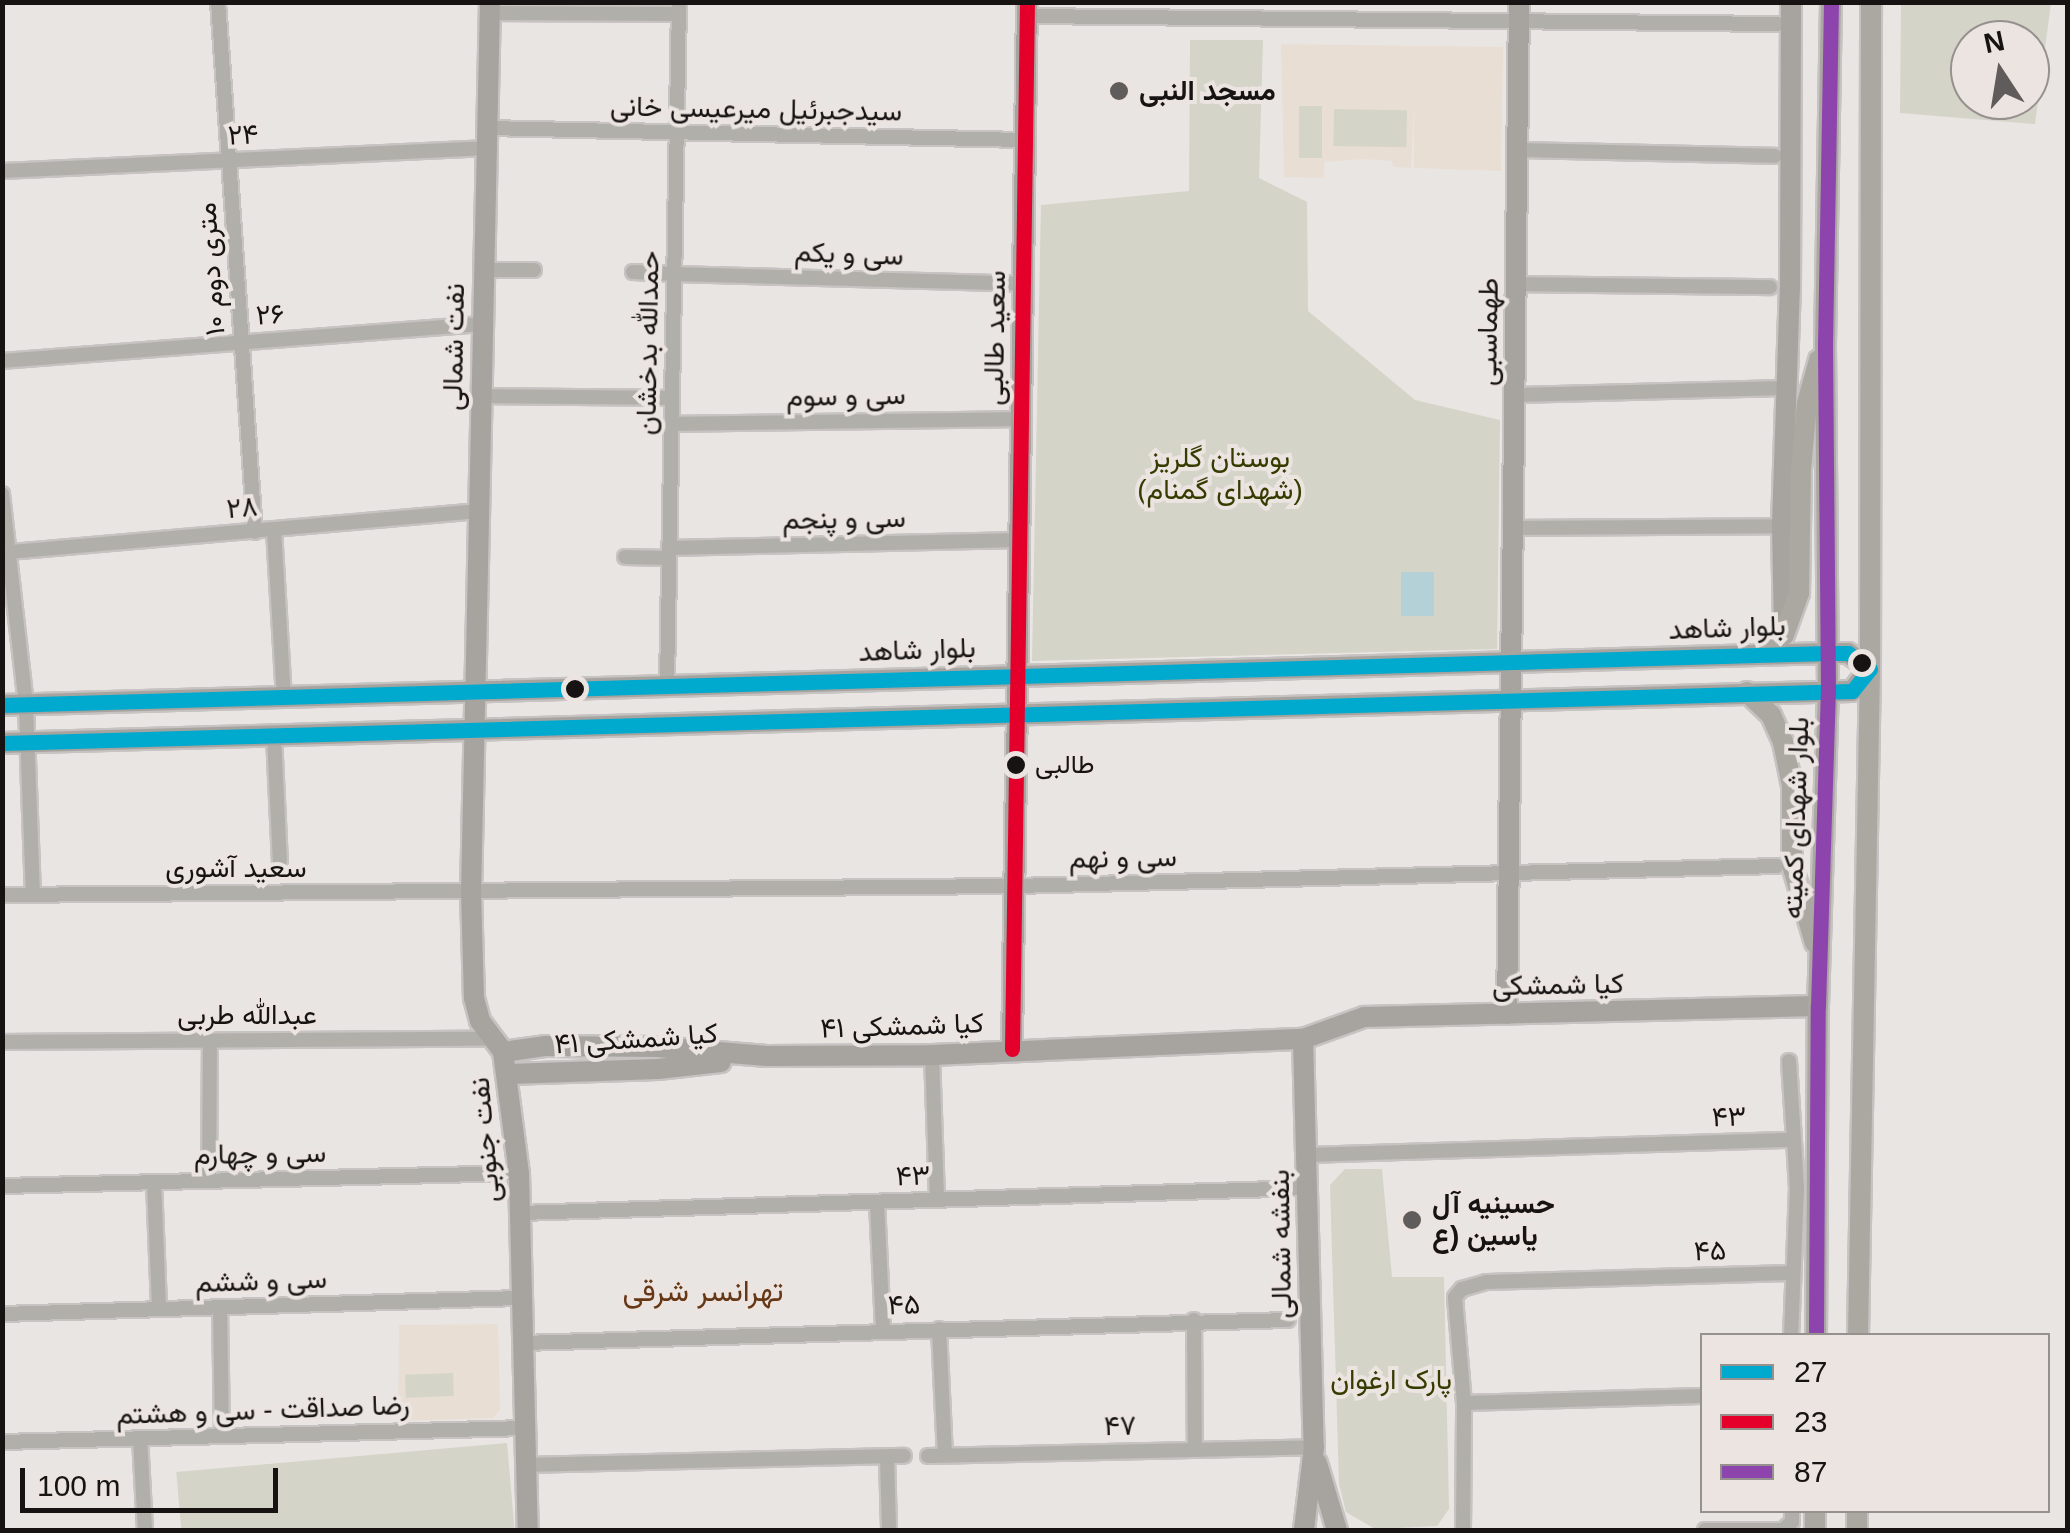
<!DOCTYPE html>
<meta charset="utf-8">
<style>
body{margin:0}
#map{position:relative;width:2070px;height:1533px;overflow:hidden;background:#e9e5e3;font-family:Helvetica,Vazirmatn,sans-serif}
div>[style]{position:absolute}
.education>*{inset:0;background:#e9ded4}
.green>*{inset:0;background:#d4d4c8;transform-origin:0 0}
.water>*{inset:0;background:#b4d1d8;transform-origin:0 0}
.roads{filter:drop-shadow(2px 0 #c6c3c2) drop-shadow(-2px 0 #c6c3c2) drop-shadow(0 2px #c6c3c2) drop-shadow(0 -2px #c6c3c2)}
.street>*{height:14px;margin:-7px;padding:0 7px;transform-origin:7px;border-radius:7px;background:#b1afaa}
.secondary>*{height:20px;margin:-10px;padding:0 10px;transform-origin:10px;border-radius:10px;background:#a7a49f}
.primary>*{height:20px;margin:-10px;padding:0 10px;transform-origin:10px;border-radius:10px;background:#aba8a2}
.bus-1>*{height:15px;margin:-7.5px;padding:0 7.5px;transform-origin:7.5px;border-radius:7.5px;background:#00a9ce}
.bus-2>*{height:15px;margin:-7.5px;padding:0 7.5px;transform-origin:7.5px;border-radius:7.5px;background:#e4002b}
.bus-3>*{height:15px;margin:-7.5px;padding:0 7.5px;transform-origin:7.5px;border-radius:7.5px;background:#8e44ad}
.dots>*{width:28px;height:28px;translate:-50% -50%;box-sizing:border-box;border:5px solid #ebe4e1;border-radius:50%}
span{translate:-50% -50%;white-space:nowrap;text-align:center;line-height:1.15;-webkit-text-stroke:8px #ebe4e1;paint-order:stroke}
.bus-label{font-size:26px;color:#161312}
.left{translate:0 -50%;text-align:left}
.poi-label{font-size:28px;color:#161312;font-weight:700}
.street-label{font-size:28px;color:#161312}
.park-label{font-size:28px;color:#363b00}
.neighbourhood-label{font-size:30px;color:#653715}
.frame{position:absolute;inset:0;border:5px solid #161312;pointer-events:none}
.legend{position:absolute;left:1700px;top:1333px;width:350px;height:180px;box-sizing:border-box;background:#ebe4e1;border:2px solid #96908e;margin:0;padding:12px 18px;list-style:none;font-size:30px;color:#161312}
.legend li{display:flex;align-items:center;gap:20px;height:50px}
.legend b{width:50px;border:2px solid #96908e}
.north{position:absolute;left:1950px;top:20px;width:100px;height:100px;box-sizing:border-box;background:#ebe4e1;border:2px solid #96908e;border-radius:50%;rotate:348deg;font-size:28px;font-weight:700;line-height:40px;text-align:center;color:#161312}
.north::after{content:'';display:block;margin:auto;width:35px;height:45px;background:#605c5b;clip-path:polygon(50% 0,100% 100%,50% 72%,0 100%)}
.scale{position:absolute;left:20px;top:1468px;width:258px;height:45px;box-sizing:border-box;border:5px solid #161312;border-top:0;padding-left:12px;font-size:30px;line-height:35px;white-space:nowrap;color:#161312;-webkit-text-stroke:8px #ebe4e1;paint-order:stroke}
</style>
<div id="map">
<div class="education">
<div style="clip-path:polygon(1281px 44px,1503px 47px,1501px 171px,1414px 168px,1414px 105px,1411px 168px,1393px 167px,1392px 161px,1362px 159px,1325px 162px,1323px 178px,1284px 177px)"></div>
<div style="clip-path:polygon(498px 1324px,500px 1410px,493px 1418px,398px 1421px,399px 1325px)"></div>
</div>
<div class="green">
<div style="clip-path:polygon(evenodd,1901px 3px,2051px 3px,2035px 124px,1900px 113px,1901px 3px,2030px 40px,2030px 100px,1970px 100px,1970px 40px,2030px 40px)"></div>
<div style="clip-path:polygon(1190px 40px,1263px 40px,1259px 178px,1307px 202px,1308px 311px,1415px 400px,1500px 420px,1497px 649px,1032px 661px,1041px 205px,1189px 191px)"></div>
<div style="left:1299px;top:106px;width:23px;height:52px"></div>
<div style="left:1334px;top:109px;width:73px;height:37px;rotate:1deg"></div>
<div style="clip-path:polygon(1345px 1169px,1382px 1169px,1392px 1277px,1444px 1277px,1449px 1509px,1437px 1526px,1375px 1529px,1346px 1512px,1339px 1484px,1330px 1185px)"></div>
<div style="left:453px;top:1373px;width:23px;height:48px;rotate:88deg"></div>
<div style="left:507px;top:1443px;width:87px;height:332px;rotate:85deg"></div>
</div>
<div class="water">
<div style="left:1401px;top:572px;width:33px;height:44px"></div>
</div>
<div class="roads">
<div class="street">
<div style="left:218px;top:2px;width:531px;rotate:86.01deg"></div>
<div style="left:490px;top:13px;width:188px;rotate:0.3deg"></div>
<div style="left:1027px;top:16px;width:751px;rotate:0.61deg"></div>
<div style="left:486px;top:128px;width:539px;rotate:1.28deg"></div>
<div style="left:1517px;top:150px;width:258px;rotate:1.3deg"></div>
<div style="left:2px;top:171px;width:485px;rotate:-2.7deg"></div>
<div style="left:483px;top:270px;width:51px"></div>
<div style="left:633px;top:272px;width:41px;rotate:2.8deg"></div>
<div style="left:674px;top:274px;width:349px;rotate:1.6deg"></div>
<div style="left:1516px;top:284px;width:254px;rotate:0.7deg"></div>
<div style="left:2px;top:361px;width:481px;rotate:-4.4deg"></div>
<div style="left:1515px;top:395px;width:271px;rotate:-1.5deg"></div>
<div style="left:480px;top:396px;width:192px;rotate:0.6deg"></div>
<div style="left:671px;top:424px;width:350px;rotate:-0.8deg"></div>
<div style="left:2px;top:494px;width:212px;rotate:83.5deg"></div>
<div style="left:26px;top:705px;width:189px;rotate:87.9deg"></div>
<div style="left:1513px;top:528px;width:259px;rotate:-0.4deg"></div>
<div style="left:274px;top:530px;width:169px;rotate:86.6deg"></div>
<div style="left:669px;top:548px;width:351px;rotate:-1.3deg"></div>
<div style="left:10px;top:552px;width:470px;rotate:-5deg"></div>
<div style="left:625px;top:557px;width:44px;rotate:1.3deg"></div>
<div style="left:667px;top:684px;width:682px;rotate:-88.99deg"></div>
<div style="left:274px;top:736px;width:125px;rotate:87.3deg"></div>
<div style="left:2px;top:895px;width:1013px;rotate:-0.51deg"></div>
<div style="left:1015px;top:886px;width:762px;rotate:-1.5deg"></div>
<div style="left:2px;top:1042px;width:490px;rotate:-0.4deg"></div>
<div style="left:932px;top:1055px;width:145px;rotate:88deg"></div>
<div style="left:1789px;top:1061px;width:127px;rotate:86.4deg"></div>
<div style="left:1797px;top:1188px;width:148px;rotate:92.3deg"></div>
<div style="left:1306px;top:1155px;width:487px;rotate:-1.8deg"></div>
<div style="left:209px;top:1180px;width:139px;rotate:-89.6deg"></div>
<div style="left:154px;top:1182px;width:127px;rotate:87.7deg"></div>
<div style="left:2px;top:1186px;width:517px;rotate:-1.44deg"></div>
<div style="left:877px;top:1202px;width:129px;rotate:87.3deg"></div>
<div style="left:520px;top:1213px;width:787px;rotate:-1.82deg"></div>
<div style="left:220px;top:1307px;width:129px;rotate:89.1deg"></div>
<div style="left:2px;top:1314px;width:519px;rotate:-1.77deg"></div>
<div style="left:1194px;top:1320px;width:129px;rotate:89.6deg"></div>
<div style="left:939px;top:1329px;width:126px;rotate:87.3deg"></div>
<div style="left:522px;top:1343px;width:766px;rotate:-1.72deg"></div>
<div style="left:1464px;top:1403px;width:238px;rotate:-1.7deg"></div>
<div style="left:140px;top:1438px;width:92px;rotate:86.9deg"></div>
<div style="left:2px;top:1442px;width:523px;rotate:-1.53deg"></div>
<div style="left:928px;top:1456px;width:386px;rotate:-1.3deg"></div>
<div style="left:887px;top:1457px;width:73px;rotate:88.4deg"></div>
<div style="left:525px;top:1465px;width:379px;rotate:-1.4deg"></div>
<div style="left:1463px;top:1530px;width:127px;rotate:-89.5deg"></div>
<div style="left:1464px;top:1403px;width:106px;rotate:-94.9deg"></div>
<div style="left:1455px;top:1297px;width:11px;rotate:-49deg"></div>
<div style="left:1462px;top:1289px;width:25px;rotate:-16deg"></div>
<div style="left:1486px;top:1282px;width:305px;rotate:-1.7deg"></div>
<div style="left:1705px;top:1530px;width:78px"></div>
<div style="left:1783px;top:1530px;width:12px;rotate:-42deg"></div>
<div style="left:1792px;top:1522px;width:12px;rotate:-90deg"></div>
</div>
<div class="secondary">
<div style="left:490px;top:2px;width:890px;rotate:91.22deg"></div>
<div style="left:471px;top:892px;width:106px;rotate:88.4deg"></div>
<div style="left:474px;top:998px;width:24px;rotate:75deg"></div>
<div style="left:480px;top:1021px;width:39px;rotate:53deg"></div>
<div style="left:503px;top:1052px;width:122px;rotate:82.5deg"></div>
<div style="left:519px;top:1173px;width:357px;rotate:88.6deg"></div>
<div style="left:1784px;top:630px;width:105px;rotate:-91.1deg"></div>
<div style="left:1782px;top:525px;width:238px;rotate:-88.1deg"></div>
<div style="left:1790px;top:287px;width:285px;rotate:-89.8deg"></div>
<div style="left:2px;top:705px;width:1826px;rotate:-1.63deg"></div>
<div style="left:1827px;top:653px;width:21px"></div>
<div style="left:1848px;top:653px;width:27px;rotate:36deg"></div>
<div style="left:1870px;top:669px;width:28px;rotate:129deg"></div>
<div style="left:1852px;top:691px;width:1851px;rotate:178.39deg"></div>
<div style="left:1507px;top:1014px;width:1012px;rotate:-89.32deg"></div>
<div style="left:1303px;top:1039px;width:408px;rotate:88.5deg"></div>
<div style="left:1314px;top:1447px;width:84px;rotate:96.9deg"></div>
<div style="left:1012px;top:1049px;width:1047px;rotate:-89.18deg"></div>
<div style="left:503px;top:1052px;width:42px;rotate:-8.1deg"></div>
<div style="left:545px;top:1046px;width:112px;rotate:0.5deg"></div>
<div style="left:657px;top:1047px;width:110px;rotate:4.7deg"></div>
<div style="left:767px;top:1056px;width:165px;rotate:-0.3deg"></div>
<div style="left:932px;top:1055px;width:371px;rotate:-2.5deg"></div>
<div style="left:1303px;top:1039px;width:65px;rotate:-19.8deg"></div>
<div style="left:1364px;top:1017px;width:454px;rotate:-1.4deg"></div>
<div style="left:509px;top:1074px;width:149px;rotate:-1.9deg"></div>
<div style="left:658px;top:1069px;width:63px;rotate:-6.3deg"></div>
<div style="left:1317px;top:1463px;width:70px;rotate:73.4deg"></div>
</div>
<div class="primary">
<div style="left:1760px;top:655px;width:31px;rotate:-40deg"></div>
<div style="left:1784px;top:635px;width:45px;rotate:-70.3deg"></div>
<div style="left:1799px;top:593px;width:124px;rotate:-89.1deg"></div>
<div style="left:1801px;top:469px;width:66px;rotate:-84.8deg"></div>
<div style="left:1807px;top:403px;width:45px;rotate:-74.4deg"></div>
<div style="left:1747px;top:692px;width:33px;rotate:44deg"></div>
<div style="left:1771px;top:715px;width:30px;rotate:66deg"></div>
<div style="left:1783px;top:742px;width:45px;rotate:78.4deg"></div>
<div style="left:1792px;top:786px;width:79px;rotate:90deg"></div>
<div style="left:1792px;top:865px;width:81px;rotate:73.6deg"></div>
<div style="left:1816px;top:1336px;width:330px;rotate:-89.7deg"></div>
<div style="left:1818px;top:1006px;width:315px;rotate:-88.2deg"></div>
<div style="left:1828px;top:691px;width:346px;rotate:-90.5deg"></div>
<div style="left:1825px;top:345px;width:343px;rotate:-89deg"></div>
<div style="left:1858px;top:1336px;width:667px;rotate:-88.97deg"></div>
<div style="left:1870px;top:669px;width:667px;rotate:-89.91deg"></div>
<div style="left:1815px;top:1530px;width:20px;rotate:-90deg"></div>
<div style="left:1857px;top:1530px;width:20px;rotate:-90deg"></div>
</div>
</div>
<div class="bus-1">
<div style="left:2px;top:705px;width:1826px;rotate:-1.63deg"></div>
<div style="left:1827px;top:653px;width:21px"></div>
<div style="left:1848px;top:653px;width:27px;rotate:36deg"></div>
<div style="left:1870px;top:669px;width:28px;rotate:129deg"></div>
<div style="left:1852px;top:691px;width:1851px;rotate:178.39deg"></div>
</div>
<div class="bus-2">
<div style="left:1012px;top:1049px;width:1047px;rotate:-89.18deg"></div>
</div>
<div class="bus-3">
<div style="left:1816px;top:1336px;width:330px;rotate:-89.7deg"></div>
<div style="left:1818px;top:1006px;width:315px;rotate:-88.2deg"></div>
<div style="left:1828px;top:691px;width:346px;rotate:-90.5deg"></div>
<div style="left:1825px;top:345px;width:343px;rotate:-89deg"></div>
</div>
<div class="dots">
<div style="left:1119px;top:91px;background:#605c5b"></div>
<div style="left:1862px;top:663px;background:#161312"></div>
<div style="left:575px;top:689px;background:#161312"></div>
<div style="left:1016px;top:765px;background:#161312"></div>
<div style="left:1412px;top:1220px;background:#605c5b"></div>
</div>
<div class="bus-label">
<span class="left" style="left:1035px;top:765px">طالبی</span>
</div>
<div class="poi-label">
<span class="left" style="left:1139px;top:91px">مسجد النبی</span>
<span class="left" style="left:1432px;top:1220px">حسینیه آل<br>یاسین (ع</span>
</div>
<div class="street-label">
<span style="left:756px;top:109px;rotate:1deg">سیدجبرئیل میرعیسی خانی</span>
<span style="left:243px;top:135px;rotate:-3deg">۲۴</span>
<span style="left:849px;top:254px;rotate:2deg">سی و یکم</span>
<span style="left:211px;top:269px;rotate:-94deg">۱۰ متری دوم</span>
<span style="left:270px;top:315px;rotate:-4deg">۲۶</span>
<span style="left:1488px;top:332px;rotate:-89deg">طهماسبی</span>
<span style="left:995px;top:338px;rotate:-89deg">سعید طالبی</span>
<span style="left:648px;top:343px;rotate:-89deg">حمدالله بدخشان</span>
<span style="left:454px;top:347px;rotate:-89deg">نفت شمالی</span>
<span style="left:846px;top:396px;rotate:-1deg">سی و سوم</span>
<span style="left:242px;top:508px;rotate:-5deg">۲۸</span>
<span style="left:844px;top:519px;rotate:-1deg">سی و پنجم</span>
<span style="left:1727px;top:628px;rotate:-2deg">بلوار شاهد</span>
<span style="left:917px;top:650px;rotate:-2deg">بلوار شاهد</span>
<span style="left:1796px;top:818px;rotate:-88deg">بلوار شهدای کمیته</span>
<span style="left:1123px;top:858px;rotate:-1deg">سی و نهم</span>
<span style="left:236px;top:868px">سعید آشوری</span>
<span style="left:1558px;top:985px;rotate:-1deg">کیا شمشکی</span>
<span style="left:247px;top:1015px">عبدالله طربی</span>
<span style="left:902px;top:1026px;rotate:-2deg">۴۱ کیا شمشکی</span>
<span style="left:636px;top:1039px;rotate:-4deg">کیا شمشکی ۴۱</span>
<span style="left:1729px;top:1117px;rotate:-2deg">۴۳</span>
<span style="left:485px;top:1140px;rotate:-95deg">نفت جنوبی</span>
<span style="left:260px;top:1154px;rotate:-1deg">سی و چهارم</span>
<span style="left:913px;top:1176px;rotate:-2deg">۴۳</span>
<span style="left:1281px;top:1244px;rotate:-91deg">بنفشه شمالی</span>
<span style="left:1710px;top:1251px;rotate:-2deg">۴۵</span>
<span style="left:261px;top:1281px;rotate:-2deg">سی و ششم</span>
<span style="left:904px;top:1305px;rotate:-2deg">۴۵</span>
<span style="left:263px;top:1410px;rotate:-2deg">رضا صداقت - سی و هشتم</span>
<span style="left:1120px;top:1426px;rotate:-1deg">۴۷</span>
</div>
<div class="park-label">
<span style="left:1220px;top:474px">بوستان گلریز<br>(شهدای گمنام)</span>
<span style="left:1391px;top:1380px">پارک ارغوان</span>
</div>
<div class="neighbourhood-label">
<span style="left:703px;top:1291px">تهرانسر شرقی</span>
</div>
<div class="frame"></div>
<ul class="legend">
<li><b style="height:12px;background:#00a9ce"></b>27</li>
<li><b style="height:12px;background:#e4002b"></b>23</li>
<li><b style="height:12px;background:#8e44ad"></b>87</li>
</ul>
<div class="north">N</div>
<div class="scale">100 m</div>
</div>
